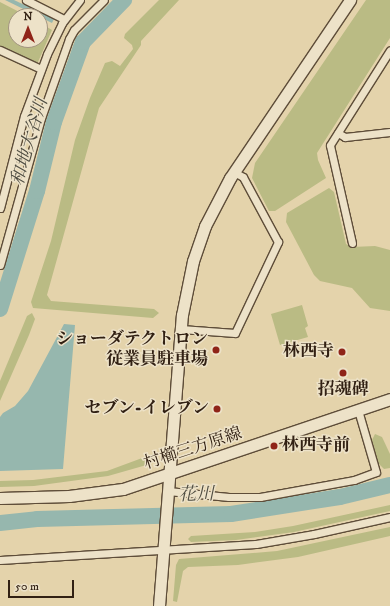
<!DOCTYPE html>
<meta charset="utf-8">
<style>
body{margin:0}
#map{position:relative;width:390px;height:606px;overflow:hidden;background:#e4d3ab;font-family:"IM FELL DW Pica","Noto Serif JP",serif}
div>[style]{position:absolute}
.green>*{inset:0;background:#babb84}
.water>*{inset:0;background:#96b7ae}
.stream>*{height:2.5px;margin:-1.25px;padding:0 1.25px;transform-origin:1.25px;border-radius:1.25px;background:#96b7ae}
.river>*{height:16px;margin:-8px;padding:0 8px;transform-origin:8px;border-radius:8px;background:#96b7ae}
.roads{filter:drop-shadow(1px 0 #5e4d39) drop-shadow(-1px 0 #5e4d39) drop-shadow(0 1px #5e4d39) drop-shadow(0 -1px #5e4d39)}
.street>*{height:7px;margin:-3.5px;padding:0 3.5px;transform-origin:3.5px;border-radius:3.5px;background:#ede2c8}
.secondary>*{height:11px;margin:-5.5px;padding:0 5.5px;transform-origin:5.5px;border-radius:5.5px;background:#ede2c8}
.dots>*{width:11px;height:11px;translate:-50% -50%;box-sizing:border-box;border:2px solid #ede2c8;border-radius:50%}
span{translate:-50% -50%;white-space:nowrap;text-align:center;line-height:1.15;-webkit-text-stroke:3px #ede2c8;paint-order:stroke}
.poi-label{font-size:17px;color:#312013;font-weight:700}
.right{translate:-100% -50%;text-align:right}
.left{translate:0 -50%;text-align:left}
.street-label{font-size:17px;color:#312013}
.water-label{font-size:18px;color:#4f4d42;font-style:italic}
.north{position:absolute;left:8px;top:8px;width:40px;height:40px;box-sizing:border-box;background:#ede2c8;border:1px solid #a29480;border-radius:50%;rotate:0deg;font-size:11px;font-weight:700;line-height:16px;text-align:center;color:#312013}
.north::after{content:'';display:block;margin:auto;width:14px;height:18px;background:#8f2418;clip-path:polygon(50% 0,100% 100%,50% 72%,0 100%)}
.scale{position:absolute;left:8px;top:580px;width:66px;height:18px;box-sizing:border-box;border:2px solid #312013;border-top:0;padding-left:5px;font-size:12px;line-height:14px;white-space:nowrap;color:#312013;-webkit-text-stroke:3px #ede2c8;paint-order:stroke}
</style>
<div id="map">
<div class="green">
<div style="clip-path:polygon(159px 0,179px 0,141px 41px,141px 45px,99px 108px,47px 295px,51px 301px,154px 309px,159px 313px,153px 318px,33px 308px,31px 302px,51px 241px,75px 140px,90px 98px,105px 63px,112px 61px,120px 66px,133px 49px,132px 45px,124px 38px,125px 34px)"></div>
<div style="clip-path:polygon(366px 0,390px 0,390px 38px,317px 153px,318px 160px,326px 178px,275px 211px,269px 211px,252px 178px,255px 163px)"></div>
<div style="clip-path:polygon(0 2px,27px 16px,16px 16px,16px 40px,40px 40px,40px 23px,52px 30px,38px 62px,35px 63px,0 46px)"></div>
<div style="clip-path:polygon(329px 188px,334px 192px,346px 244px,352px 247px,375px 246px,390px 250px,390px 311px,370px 308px,352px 288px,320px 281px,314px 275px,286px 222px,287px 213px)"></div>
<div style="clip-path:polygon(302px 305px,308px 326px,305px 328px,308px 337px,280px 345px,271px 314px)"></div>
<div style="clip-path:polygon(32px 313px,35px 319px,29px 335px,0 401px,0 381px,27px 316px)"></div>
<div style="clip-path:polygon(375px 434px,382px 437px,390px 454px,390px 468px,384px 469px,378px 463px,372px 440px)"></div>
<div style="clip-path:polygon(153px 454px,156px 459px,150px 464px,108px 476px,34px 486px,0 487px,0 481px,33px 480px,107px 471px)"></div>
<div style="clip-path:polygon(390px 505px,390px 511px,294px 532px,236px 540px,191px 542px,188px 539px,191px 536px,255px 532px,293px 526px)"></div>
<div style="clip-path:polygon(390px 527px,390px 536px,298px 557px,238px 565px,188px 567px,183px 571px,177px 602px,173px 601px,176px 565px,179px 559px,277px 551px)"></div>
</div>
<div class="water">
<div style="clip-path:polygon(5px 0,14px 0,54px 19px,52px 23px)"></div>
<div style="clip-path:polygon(64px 324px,75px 325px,63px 469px,0 471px,0 417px,3px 413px,15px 406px,28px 391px)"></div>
</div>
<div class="stream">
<div style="left:77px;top:38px;width:7px;rotate:34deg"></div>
</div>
<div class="river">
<div style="left:0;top:309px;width:124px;rotate:-72.6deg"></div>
<div style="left:37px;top:191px;width:71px;rotate:-76.2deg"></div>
<div style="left:54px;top:122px;width:85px;rotate:-70.1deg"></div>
<div style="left:83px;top:42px;width:59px;rotate:-45.7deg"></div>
<div style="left:0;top:523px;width:37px;rotate:-6deg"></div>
<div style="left:37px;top:519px;width:194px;rotate:-1.5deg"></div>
<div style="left:231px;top:514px;width:110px;rotate:-8.9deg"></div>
<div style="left:340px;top:497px;width:51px;rotate:-13.5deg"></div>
</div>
<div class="roads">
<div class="street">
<div style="left:26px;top:0;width:42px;rotate:26.6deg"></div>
<div style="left:0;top:50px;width:45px;rotate:24.9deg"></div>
<div style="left:338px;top:133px;width:8px;rotate:30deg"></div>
<div style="left:345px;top:137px;width:45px;rotate:-6.3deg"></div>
<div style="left:0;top:208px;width:95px;rotate:-75.4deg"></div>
<div style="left:24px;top:116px;width:66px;rotate:-69.6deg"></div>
<div style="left:47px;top:54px;width:34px;rotate:-64deg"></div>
<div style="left:62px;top:23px;width:29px;rotate:-52deg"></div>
<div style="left:352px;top:243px;width:100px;rotate:-102.7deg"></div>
<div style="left:330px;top:145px;width:112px;rotate:-57.7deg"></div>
<div style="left:0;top:265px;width:153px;rotate:-74.4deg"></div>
<div style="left:41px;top:118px;width:84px;rotate:-70.5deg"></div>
<div style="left:69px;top:39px;width:10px;rotate:-61deg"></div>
<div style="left:74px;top:30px;width:42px;rotate:-45deg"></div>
<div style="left:181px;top:329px;width:54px;rotate:4.2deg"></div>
<div style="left:235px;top:333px;width:101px;rotate:-64.7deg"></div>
<div style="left:278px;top:242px;width:74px;rotate:-118.3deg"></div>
<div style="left:243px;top:177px;width:10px;rotate:-151deg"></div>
<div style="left:168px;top:491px;width:61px;rotate:5.6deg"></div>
<div style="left:229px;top:497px;width:31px"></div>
<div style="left:260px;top:497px;width:96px;rotate:-10.3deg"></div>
<div style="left:354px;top:480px;width:23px;rotate:-20deg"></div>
<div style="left:376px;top:472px;width:65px;rotate:-106.2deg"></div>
<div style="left:0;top:560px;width:256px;rotate:-3.6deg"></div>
<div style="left:256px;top:544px;width:59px;rotate:-9.8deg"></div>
<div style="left:314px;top:534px;width:78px;rotate:-12.6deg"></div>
</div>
<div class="secondary">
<div style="left:0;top:498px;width:69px;rotate:-1.7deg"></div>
<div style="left:69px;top:496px;width:54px;rotate:-7.4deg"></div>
<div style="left:123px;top:489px;width:282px;rotate:-18.6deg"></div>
<div style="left:159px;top:606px;width:292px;rotate:-85.5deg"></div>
<div style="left:182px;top:315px;width:55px;rotate:-78.5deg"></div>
<div style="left:193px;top:261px;width:37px;rotate:-71deg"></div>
<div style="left:205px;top:226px;width:54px;rotate:-62.5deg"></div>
<div style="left:230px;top:178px;width:215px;rotate:-56deg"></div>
</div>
</div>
<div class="dots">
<div style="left:216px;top:350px;background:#8f2418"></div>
<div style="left:342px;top:352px;background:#8f2418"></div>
<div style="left:343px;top:373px;background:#8f2418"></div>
<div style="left:217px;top:409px;background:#8f2418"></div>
<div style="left:274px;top:446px;background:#8f2418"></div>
</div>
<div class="poi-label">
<span class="right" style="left:208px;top:350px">ショーダテクトロン<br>従業員駐車場</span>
<span class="right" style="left:334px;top:352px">林西寺</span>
<span style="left:343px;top:390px">招魂碑</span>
<span class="right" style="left:209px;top:409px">セブン-イレブン</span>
<span class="left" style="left:282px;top:446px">林西寺前</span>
</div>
<div class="street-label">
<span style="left:193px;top:449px;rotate:-18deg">村櫛三方原線</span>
</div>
<div class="water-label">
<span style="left:30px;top:142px;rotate:-74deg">和地大谷川</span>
<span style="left:196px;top:495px;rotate:-2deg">花川</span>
</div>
<div class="north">N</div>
<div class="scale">50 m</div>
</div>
